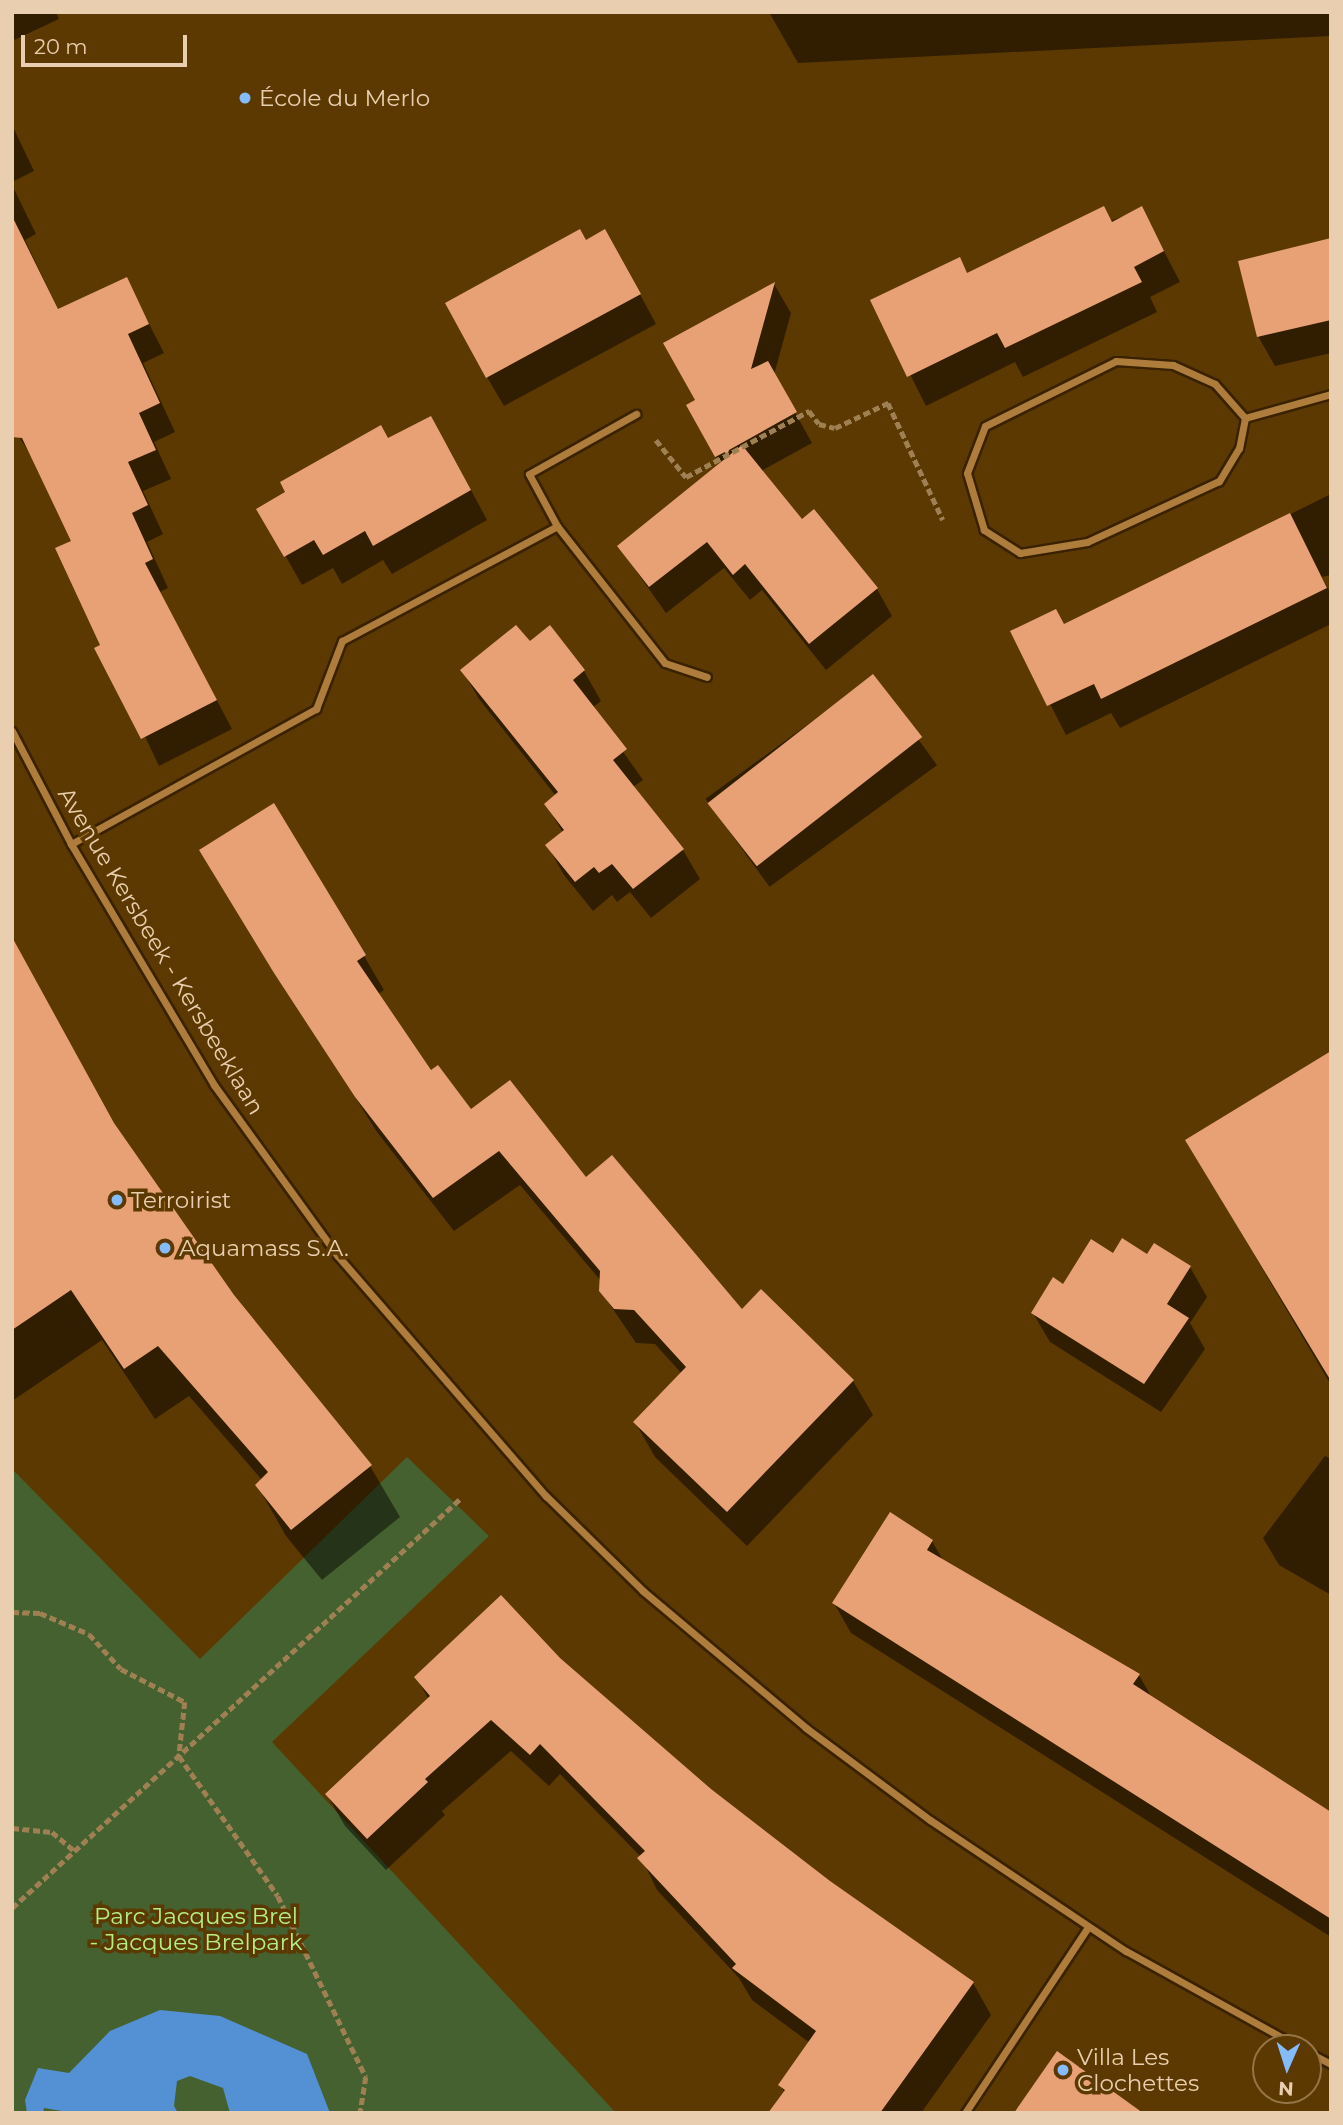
<!DOCTYPE html>
<meta charset="utf-8">
<style>
body{margin:0}
#map{position:relative;width:1343px;height:2125px;overflow:hidden;background:#5c3900;font-family:Montserrat,sans-serif}
div>[style]{position:absolute}
.green>*{inset:0;background:#466130}
.water>*{inset:0;background:#5390d4}
.shadow>*{inset:0;background:#0007;transform-origin:0 0}
.building>*{inset:0;background:#e8a175;transform-origin:0 0}
.path>*{height:4.5px;margin-top:-2.25px;transform-origin:0;background:repeating-linear-gradient(90deg,#9f8053 0 7px,transparent 0 10.5px)}
.roads{filter:drop-shadow(2px 0 #3a2200) drop-shadow(-2px 0 #3a2200) drop-shadow(0 2px #3a2200) drop-shadow(0 -2px #3a2200)}
.minor>*{height:7px;margin:-3.5px;padding:0 3.5px;transform-origin:3.5px;border-radius:3.5px;background:#ae7d3b}
.dots>*{width:19px;height:19px;translate:-50% -50%;box-sizing:border-box;border:4px solid #5c3900;border-radius:50%}
span{translate:-50% -50%;white-space:nowrap;text-align:center;line-height:1.15;-webkit-text-stroke:7px #5c3900;paint-order:stroke}
.poi-label{font-size:23px;color:#e9cfaf}
.left{translate:0 -50%;text-align:left}
.street-label{font-size:23px;color:#e9cfaf}
.park-label{font-size:23px;color:#b4ef84}
.frame{position:absolute;inset:0;border:14px solid #e9cfaf;pointer-events:none}
.north{position:absolute;left:1252px;top:2034px;width:70px;height:70px;box-sizing:border-box;background:#5c3900;border:2px solid #947546;border-radius:50%;rotate:183deg;font-size:19px;font-weight:700;line-height:28px;text-align:center;color:#e9cfaf}
.north::after{content:'';display:block;margin:auto;width:24px;height:32px;background:#84bcfb;clip-path:polygon(50% 0,100% 100%,50% 72%,0 100%)}
.scale{position:absolute;left:21px;top:35px;width:166px;height:32px;box-sizing:border-box;border:4px solid #e9cfaf;border-top:0;padding-left:9px;font-size:21px;line-height:24px;white-space:nowrap;color:#e9cfaf;-webkit-text-stroke:5px #5c3900;paint-order:stroke}
</style>
<div id="map">
<div class="green">
<div style="clip-path:polygon(407px 1457px,489px 1536px,272px 1742px,616px 2113px,12px 2113px,12px 1469px,200px 1659px)"></div>
</div>
<div class="water">
<div style="clip-path:polygon(160px 2010px,220px 2016px,307px 2054px,330px 2113px,230px 2113px,223px 2088px,190px 2076px,177px 2081px,174px 2106px,178px 2113px,74px 2113px,44px 2108px,43px 2113px,27px 2113px,25px 2100px,38px 2068px,69px 2073px,110px 2031px)"></div>
</div>
<div class="shadow">
<div style="clip-path:polygon(12px 12px,56px 12px,59px 19px,12px 41px)"></div>
<div style="clip-path:polygon(769px 12px,1331px 12px,1331px 36px,798px 63px)"></div>
<div style="clip-path:polygon(12px 125px,34px 171px,12px 182px)"></div>
<div style="clip-path:polygon(12px 185px,36px 234px,25px 240px,59px 311px,126px 279px,164px 353px,143px 363px,175px 432px,154px 442px,171px 479px,143px 491px,163px 534px,147px 542px,168px 588px,160px 592px,232px 729px,159px 766px,102px 646px,73px 542px,38px 466px,12px 426px)"></div>
<div style="clip-path:polygon(1142px 209px,1180px 282px,1150px 297px,1157px 312px,1023px 377px,1015px 362px,926px 406px,873px 301px,968px 274px)"></div>
<div style="clip-path:polygon(1331px 240px,1331px 353px,1275px 366px,1258px 336px)"></div>
<div style="clip-path:polygon(586px 242px,622px 261px,656px 324px,504px 406px,487px 377px)"></div>
<div style="clip-path:polygon(774px 284px,791px 313px,774px 375px,812px 443px,761px 471px,802px 521px,877px 589px,892px 616px,826px 670px,762px 590px,750px 600px,724px 568px,666px 613px,619px 547px,721px 464px,689px 405px,697px 400px)"></div>
<div style="clip-path:polygon(388px 441px,448px 447px,487px 520px,392px 574px,383px 560px,342px 584px,333px 568px,302px 585px,259px 509px)"></div>
<div style="clip-path:polygon(1331px 494px,1331px 575px,1322px 577px,1331px 594px,1331px 624px,1120px 728px,1111px 713px,1066px 735px,1013px 632px,1064px 626px)"></div>
<div style="clip-path:polygon(550px 628px,584px 671px,601px 701px,592px 708px,643px 780px,633px 787px,683px 850px,700px 879px,651px 918px,630px 892px,617px 902px,612px 895px,593px 911px,564px 875px,547px 845px,563px 833px,546px 804px,556px 796px,479px 699px,462px 670px,529px 644px)"></div>
<div style="left:873px;top:677px;width:109px;height:207px;rotate:54deg"></div>
<div style="clip-path:polygon(221px 885px,364px 956px,384px 990px,377px 995px,430px 1073px,471px 1112px,586px 1179px,742px 1311px,853px 1381px,873px 1415px,747px 1546px,655px 1457px,635px 1422px,682px 1374px,655px 1344px,636px 1343px,600px 1290px,601px 1281px,520px 1185px,454px 1231px,377px 1132px)"></div>
<div style="clip-path:polygon(12px 940px,120px 1135px,232px 1296px,370px 1466px,400px 1517px,322px 1580px,286px 1536px,257px 1485px,262px 1480px,189px 1396px,155px 1419px,102px 1340px,12px 1401px)"></div>
<div style="clip-path:polygon(1331px 1053px,1331px 1385px,1187px 1141px)"></div>
<div style="clip-path:polygon(1113px 1255px,1190px 1267px,1207px 1297px,1190px 1323px,1205px 1349px,1161px 1412px,1050px 1342px,1033px 1313px,1064px 1286px)"></div>
<div style="clip-path:polygon(1325px 1456px,1331px 1459px,1331px 1595px,1279px 1565px,1263px 1538px)"></div>
<div style="clip-path:polygon(932px 1541px,944px 1562px,1139px 1675px,1152px 1698px,1221px 1740px,1331px 1828px,1331px 1937px,851px 1633px,834px 1603px)"></div>
<div style="clip-path:polygon(559px 1659px,710px 1791px,829px 1883px,973px 1983px,991px 2015px,921px 2113px,770px 2113px,785px 2093px,780px 2085px,810px 2043px,752px 2000px,739px 1978px,657px 1890px,641px 1857px,560px 1774px,549px 1786px,511px 1751px,442px 1811px,445px 1815px,386px 1870px,345px 1826px,327px 1795px,429px 1700px,416px 1677px)"></div>
</div>
<div class="building">
<div style="clip-path:polygon(1104px 206px,1112px 222px,1142px 206px,1164px 251px,1134px 267px,1142px 282px,1005px 348px,997px 333px,907px 377px,870px 300px,960px 257px,967px 273px)"></div>
<div style="clip-path:polygon(12px 216px,58px 309px,127px 277px,149px 324px,128px 334px,160px 403px,139px 413px,156px 450px,128px 462px,148px 505px,132px 513px,153px 559px,145px 563px,217px 700px,141px 739px,94px 648px,100px 645px,55px 548px,71px 541px,22px 438px,12px 437px)"></div>
<div style="clip-path:polygon(580px 229px,586px 240px,605px 229px,641px 294px,486px 378px,445px 303px)"></div>
<div style="clip-path:polygon(1331px 238px,1331px 320px,1257px 337px,1238px 261px)"></div>
<div style="clip-path:polygon(775px 282px,751px 369px,768px 361px,797px 412px,729px 450px,727px 457px,725px 452px,715px 457px,686px 405px,695px 400px,663px 343px)"></div>
<div style="clip-path:polygon(431px 416px,471px 490px,373px 546px,365px 531px,323px 555px,314px 540px,284px 557px,256px 509px,285px 492px,280px 482px,381px 425px,388px 438px)"></div>
<div style="clip-path:polygon(742px 445px,802px 519px,814px 509px,878px 588px,809px 644px,745px 564px,733px 575px,707px 542px,649px 587px,617px 546px)"></div>
<div style="clip-path:polygon(1290px 513px,1327px 588px,1101px 699px,1094px 684px,1047px 706px,1010px 631px,1056px 609px,1064px 624px)"></div>
<div style="clip-path:polygon(516px 625px,530px 641px,550px 625px,585px 670px,573px 680px,627px 749px,613px 760px,684px 849px,633px 889px,612px 864px,599px 873px,594px 867px,575px 882px,545px 845px,564px 830px,544px 804px,558px 792px,460px 670px)"></div>
<div style="left:873px;top:674px;width:80px;height:210px;rotate:52deg"></div>
<div style="clip-path:polygon(274px 803px,366px 955px,357px 961px,431px 1070px,438px 1065px,471px 1109px,510px 1080px,586px 1177px,612px 1155px,742px 1309px,761px 1289px,854px 1380px,727px 1512px,633px 1422px,686px 1367px,634px 1310px,614px 1309px,599px 1291px,600px 1271px,499px 1151px,433px 1198px,355px 1097px,274px 973px,199px 850px)"></div>
<div style="clip-path:polygon(12px 937px,114px 1123px,234px 1295px,372px 1465px,291px 1530px,255px 1485px,268px 1472px,158px 1346px,124px 1369px,71px 1290px,12px 1330px)"></div>
<div style="clip-path:polygon(1331px 1051px,1331px 1381px,1185px 1140px)"></div>
<div style="clip-path:polygon(1122px 1238px,1147px 1254px,1154px 1243px,1191px 1266px,1167px 1304px,1189px 1318px,1144px 1384px,1031px 1313px,1053px 1277px,1063px 1284px,1091px 1239px,1113px 1253px)"></div>
<div style="clip-path:polygon(890px 1512px,933px 1540px,927px 1550px,1140px 1674px,1133px 1684px,1331px 1812px,1331px 1919px,832px 1603px)"></div>
<div style="clip-path:polygon(501px 1595px,560px 1658px,711px 1789px,830px 1881px,974px 1982px,880px 2113px,768px 2113px,785px 2090px,778px 2085px,816px 2031px,732px 1968px,736px 1964px,637px 1858px,645px 1851px,540px 1744px,530px 1755px,491px 1720px,425px 1779px,428px 1782px,367px 1839px,325px 1794px,430px 1696px,414px 1677px)"></div>
<div style="clip-path:polygon(1057px 2051px,1143px 2113px,1014px 2113px)"></div>
</div>
<div class="path">
<div style="left:656px;top:440px;width:48px;rotate:51deg"></div>
<div style="left:686px;top:477px;width:140px;rotate:-28.2deg"></div>
<div style="left:809px;top:411px;width:16px;rotate:52deg"></div>
<div style="left:819px;top:424px;width:16px;rotate:14deg"></div>
<div style="left:835px;top:428px;width:59px;rotate:-25.3deg"></div>
<div style="left:888px;top:403px;width:129px;rotate:64.8deg"></div>
<div style="left:12px;top:1612px;width:28px;rotate:2deg"></div>
<div style="left:40px;top:1613px;width:53px;rotate:23.2deg"></div>
<div style="left:89px;top:1634px;width:47px;rotate:47.6deg"></div>
<div style="left:121px;top:1669px;width:72px;rotate:27.3deg"></div>
<div style="left:185px;top:1702px;width:54px;rotate:96.3deg"></div>
<div style="left:179px;top:1756px;width:171px;rotate:54.7deg"></div>
<div style="left:278px;top:1896px;width:201px;rotate:64.1deg"></div>
<div style="left:366px;top:2077px;width:36px;rotate:99deg"></div>
<div style="left:12px;top:1828px;width:40px;rotate:5.7deg"></div>
<div style="left:52px;top:1832px;width:30px;rotate:40deg"></div>
<div style="left:12px;top:1908px;width:608px;rotate:-42.4deg"></div>
</div>
<div class="roads">
<div class="minor">
<div style="left:1116px;top:361px;width:57px;rotate:4deg"></div>
<div style="left:1173px;top:365px;width:46px;rotate:24.3deg"></div>
<div style="left:1215px;top:384px;width:45px;rotate:48.6deg"></div>
<div style="left:1245px;top:418px;width:31px;rotate:101deg"></div>
<div style="left:1239px;top:448px;width:39px;rotate:121deg"></div>
<div style="left:1219px;top:481px;width:145px;rotate:155.2deg"></div>
<div style="left:1087px;top:542px;width:68px;rotate:170.7deg"></div>
<div style="left:1020px;top:553px;width:43px;rotate:-147.4deg"></div>
<div style="left:984px;top:530px;width:59px;rotate:-106.6deg"></div>
<div style="left:967px;top:473px;width:50px;rotate:-69deg"></div>
<div style="left:985px;top:426px;width:146px;rotate:-26.4deg"></div>
<div style="left:1245px;top:418px;width:89px;rotate:-15.6deg"></div>
<div style="left:557px;top:526px;width:174px;rotate:51.8deg"></div>
<div style="left:665px;top:663px;width:44px;rotate:18.4deg"></div>
<div style="left:12px;top:731px;width:127px;rotate:62.4deg"></div>
<div style="left:71px;top:844px;width:280px;rotate:59.3deg"></div>
<div style="left:214px;top:1085px;width:210px;rotate:54.1deg"></div>
<div style="left:337px;top:1255px;width:319px;rotate:49.1deg"></div>
<div style="left:546px;top:1496px;width:136px;rotate:44.4deg"></div>
<div style="left:643px;top:1591px;width:213px;rotate:40deg"></div>
<div style="left:806px;top:1728px;width:154px;rotate:36.6deg"></div>
<div style="left:930px;top:1820px;width:236px;rotate:33.8deg"></div>
<div style="left:1126px;top:1951px;width:200px;rotate:29deg"></div>
<div style="left:71px;top:844px;width:280px;rotate:-28.9deg"></div>
<div style="left:316px;top:709px;width:73px;rotate:-69.1deg"></div>
<div style="left:342px;top:641px;width:244px;rotate:-28.1deg"></div>
<div style="left:557px;top:526px;width:59px;rotate:-118.3deg"></div>
<div style="left:529px;top:474px;width:123px;rotate:-29.3deg"></div>
<div style="left:1308px;top:2052px;width:26px;rotate:28deg"></div>
<div style="left:965px;top:2113px;width:223px;rotate:-56.5deg"></div>
</div>
</div>
<div class="dots">
<div style="left:245px;top:98px;background:#84bcfb"></div>
<div style="left:117px;top:1200px;background:#84bcfb"></div>
<div style="left:165px;top:1248px;background:#84bcfb"></div>
<div style="left:1063px;top:2070px;background:#84bcfb"></div>
</div>
<div class="poi-label">
<span class="left" style="left:259px;top:98px">École du Merlo</span>
<span class="left" style="left:131px;top:1200px">Terroirist</span>
<span class="left" style="left:179px;top:1248px">Aquamass S.A.</span>
<span class="left" style="left:1077px;top:2070px">Villa Les<br>Clochettes</span>
</div>
<div class="street-label">
<span style="left:161px;top:951px;rotate:59deg">Avenue Kersbeek - Kersbeeklaan</span>
</div>
<div class="park-label">
<span style="left:196px;top:1929px">Parc Jacques Brel<br>- Jacques Brelpark</span>
</div>
<div class="frame"></div>
<div class="north">N</div>
<div class="scale">20 m</div>
</div>
